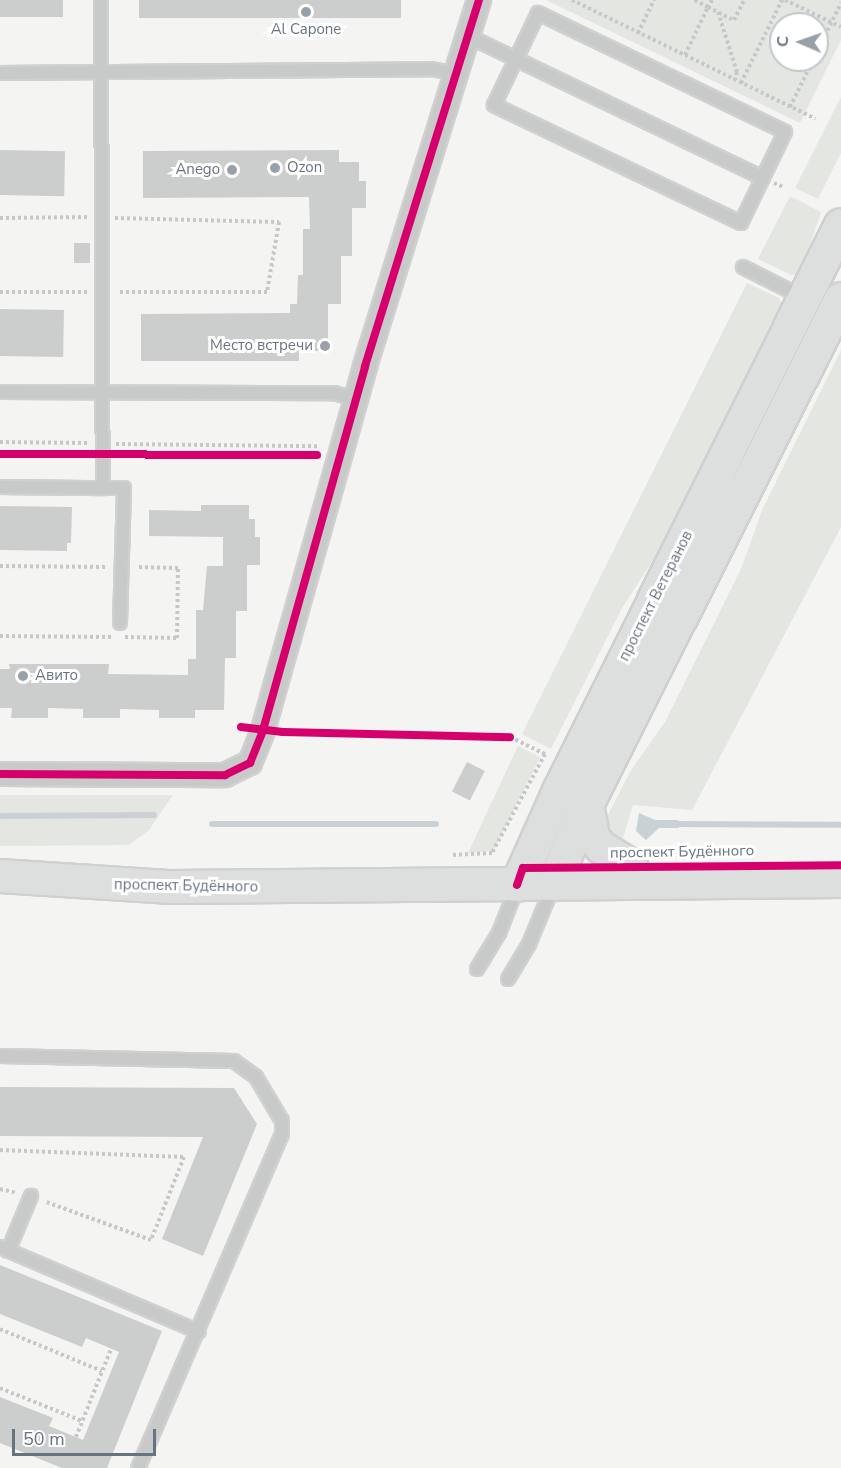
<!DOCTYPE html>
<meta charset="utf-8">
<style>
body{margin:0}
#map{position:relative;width:841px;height:1468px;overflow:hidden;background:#f4f4f2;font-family:"Nunito Sans",sans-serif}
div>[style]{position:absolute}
.green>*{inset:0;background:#e4e6e1}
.water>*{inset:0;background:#cad1d4}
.stream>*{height:6px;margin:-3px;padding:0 3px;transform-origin:3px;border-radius:3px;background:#cad1d4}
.building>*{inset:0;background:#cccdcd;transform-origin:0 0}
.path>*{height:4px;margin-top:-2px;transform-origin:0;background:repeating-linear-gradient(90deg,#c6c7c8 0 3px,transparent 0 6px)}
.roads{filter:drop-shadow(2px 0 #d0d0d0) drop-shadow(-2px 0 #d0d0d0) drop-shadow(0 2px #d0d0d0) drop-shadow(0 -2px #d0d0d0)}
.lane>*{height:12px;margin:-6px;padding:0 6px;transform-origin:6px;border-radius:6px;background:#c8caca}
.street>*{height:22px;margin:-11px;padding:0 11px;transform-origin:11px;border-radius:11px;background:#c8caca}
.secondary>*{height:32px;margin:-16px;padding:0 16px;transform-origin:16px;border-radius:16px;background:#dddede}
.cycleway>*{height:8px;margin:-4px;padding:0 4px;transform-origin:4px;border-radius:4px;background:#d6006c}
.dots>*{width:16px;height:16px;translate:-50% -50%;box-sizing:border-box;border:3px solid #fff;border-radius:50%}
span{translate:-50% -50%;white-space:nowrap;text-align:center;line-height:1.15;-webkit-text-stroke:6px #fff;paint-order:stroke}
.poi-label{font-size:15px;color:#667480}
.left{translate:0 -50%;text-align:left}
.right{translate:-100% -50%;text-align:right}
.street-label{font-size:15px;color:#667480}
.north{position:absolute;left:769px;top:12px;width:60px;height:60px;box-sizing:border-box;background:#fff;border:2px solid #c2c7cc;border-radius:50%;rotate:272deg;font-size:16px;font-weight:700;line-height:24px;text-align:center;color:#667480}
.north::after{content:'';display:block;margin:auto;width:21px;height:27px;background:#98a1a8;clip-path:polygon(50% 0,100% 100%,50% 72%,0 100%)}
.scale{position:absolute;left:12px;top:1429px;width:144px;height:27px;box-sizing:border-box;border:3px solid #667480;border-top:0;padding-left:8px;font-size:18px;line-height:21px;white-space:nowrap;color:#667480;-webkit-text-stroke:4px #fff;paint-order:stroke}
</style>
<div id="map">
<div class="green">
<div style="clip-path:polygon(evenodd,546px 0,841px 0,841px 40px,800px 123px,546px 0,781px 24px,817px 24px,817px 60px,781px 60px,781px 24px)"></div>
<div style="clip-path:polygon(841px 97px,841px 153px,818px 199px,795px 188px)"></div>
<div style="clip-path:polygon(790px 196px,821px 212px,800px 275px,791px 275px,758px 259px)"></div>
<div style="clip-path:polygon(747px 283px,779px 298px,783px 306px,668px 537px,622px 608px,551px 749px,522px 734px)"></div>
<div style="clip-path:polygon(841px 350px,841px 527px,692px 810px,633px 805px,623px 838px,616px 835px,607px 824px,608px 815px,631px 770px,665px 722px,741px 569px,763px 508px)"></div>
<div style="clip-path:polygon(518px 746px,540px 757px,496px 846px,490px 851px,468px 853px)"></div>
<div style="clip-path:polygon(0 795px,173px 795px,149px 830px,129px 845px,0 846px)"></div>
</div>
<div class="water">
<div style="clip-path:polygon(639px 813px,655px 820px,678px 820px,679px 828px,659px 828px,646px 840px,636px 831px)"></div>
</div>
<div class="stream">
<div style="left:0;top:816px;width:154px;rotate:-0.4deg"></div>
<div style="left:212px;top:824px;width:224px"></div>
<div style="left:674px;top:824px;width:167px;rotate:0.3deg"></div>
</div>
<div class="building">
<div style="left:0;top:0;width:63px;height:17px"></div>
<div style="left:139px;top:0;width:262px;height:18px"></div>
<div style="left:0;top:150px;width:65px;height:45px;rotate:1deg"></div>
<div style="clip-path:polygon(339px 150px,339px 162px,359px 162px,359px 181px,366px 181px,366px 208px,352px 208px,352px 256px,341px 256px,341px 304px,328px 304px,328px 351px,299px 351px,299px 361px,141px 361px,141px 314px,290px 313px,290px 304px,297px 304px,298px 275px,303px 275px,303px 229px,310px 229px,309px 197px,143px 198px,143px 151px)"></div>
<div style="left:74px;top:243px;width:16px;height:20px"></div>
<div style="left:0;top:309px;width:64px;height:47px;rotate:1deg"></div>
<div style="clip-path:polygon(201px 505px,249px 505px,249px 519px,255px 519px,255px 537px,260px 537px,260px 565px,247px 565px,247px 611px,236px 611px,236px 658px,225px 658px,224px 710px,195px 710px,195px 718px,159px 718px,159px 710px,120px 709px,120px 718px,83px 718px,83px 709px,48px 708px,48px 718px,11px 718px,12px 708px,0 708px,0 669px,10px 669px,9px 664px,109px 664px,108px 674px,188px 675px,188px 659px,196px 659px,196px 610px,203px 610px,207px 566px,223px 566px,223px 537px,149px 536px,149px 510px,201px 511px)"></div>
<div style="clip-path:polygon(0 506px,72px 507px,71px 543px,67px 543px,67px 551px,0 550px)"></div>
<div style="left:467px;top:762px;width:20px;height:33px;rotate:27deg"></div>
<div style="clip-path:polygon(0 1087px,234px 1088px,257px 1124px,203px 1256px,162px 1239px,203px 1137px,0 1136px)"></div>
<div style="clip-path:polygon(0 1265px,162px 1331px,107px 1468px,62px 1468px,0 1443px,0 1397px,53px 1418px,49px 1426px,83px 1440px,119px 1352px,86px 1338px,82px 1347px,0 1314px)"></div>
</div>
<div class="path">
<div style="left:572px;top:0;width:271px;rotate:26deg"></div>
<div style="left:712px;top:0;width:8px;rotate:120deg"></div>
<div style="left:708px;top:7px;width:29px;rotate:27deg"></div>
<div style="left:734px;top:20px;width:22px;rotate:-63deg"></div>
<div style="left:785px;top:0;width:62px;rotate:25.7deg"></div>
<div style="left:718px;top:12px;width:63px;rotate:72.4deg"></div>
<div style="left:737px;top:72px;width:8px;rotate:104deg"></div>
<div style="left:638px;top:33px;width:37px;rotate:-64deg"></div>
<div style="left:817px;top:52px;width:55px;rotate:-63.9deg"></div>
<div style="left:685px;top:55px;width:53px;rotate:-64.4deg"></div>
<div style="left:708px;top:7px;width:16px;rotate:-153deg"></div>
<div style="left:741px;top:83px;width:93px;rotate:-63.7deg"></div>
<div style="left:790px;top:107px;width:52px;rotate:-63.9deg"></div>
<div style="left:774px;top:183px;width:10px;rotate:24deg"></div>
<div style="left:0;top:218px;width:89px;rotate:-0.6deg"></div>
<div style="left:115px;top:218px;width:164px;rotate:1.4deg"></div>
<div style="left:279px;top:222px;width:71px;rotate:99.7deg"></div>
<div style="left:267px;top:292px;width:150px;rotate:180deg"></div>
<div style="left:0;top:292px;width:89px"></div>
<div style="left:0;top:442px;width:88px;rotate:0.7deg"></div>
<div style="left:116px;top:444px;width:203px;rotate:0.6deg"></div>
<div style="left:0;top:566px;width:107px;rotate:0.5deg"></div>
<div style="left:0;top:636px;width:114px;rotate:0.5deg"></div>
<div style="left:125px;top:637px;width:52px;rotate:1.1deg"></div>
<div style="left:177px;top:638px;width:70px;rotate:-89.2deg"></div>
<div style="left:178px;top:568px;width:42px;rotate:-178.6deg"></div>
<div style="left:281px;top:732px;width:229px;rotate:1.3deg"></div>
<div style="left:510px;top:737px;width:39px;rotate:26deg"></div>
<div style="left:545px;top:754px;width:112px;rotate:118.2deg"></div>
<div style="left:492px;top:853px;width:41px;rotate:177.2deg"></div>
<div style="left:0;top:1150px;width:184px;rotate:2.2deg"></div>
<div style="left:184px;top:1157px;width:89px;rotate:111.7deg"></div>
<div style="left:151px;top:1240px;width:114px;rotate:-160deg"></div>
<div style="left:0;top:1189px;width:17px;rotate:13deg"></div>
<div style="left:0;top:1329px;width:110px;rotate:22.4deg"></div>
<div style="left:0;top:1388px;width:88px;rotate:21.9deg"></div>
<div style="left:76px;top:1437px;width:95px;rotate:-68.3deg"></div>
</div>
<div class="roads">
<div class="lane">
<div style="left:101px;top:0;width:488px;rotate:89.8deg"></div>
<div style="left:103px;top:488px;width:21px"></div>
<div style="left:124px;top:488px;width:135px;rotate:91.7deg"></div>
<div style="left:538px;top:13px;width:274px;rotate:25.7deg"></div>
<div style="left:785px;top:132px;width:101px;rotate:115.8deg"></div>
<div style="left:741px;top:223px;width:274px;rotate:-154.5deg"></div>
<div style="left:494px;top:105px;width:102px;rotate:-64.4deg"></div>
<div style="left:468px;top:36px;width:327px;rotate:25.7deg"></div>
<div style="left:0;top:73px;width:432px;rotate:-0.5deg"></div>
<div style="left:432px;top:69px;width:25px;rotate:12deg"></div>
<div style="left:743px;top:267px;width:68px;rotate:26.9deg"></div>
<div style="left:0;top:392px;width:334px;rotate:0.2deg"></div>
<div style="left:334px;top:393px;width:22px;rotate:16deg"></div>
<div style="left:0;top:487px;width:103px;rotate:0.6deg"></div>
<div style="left:477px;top:969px;width:42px;rotate:-58.6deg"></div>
<div style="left:499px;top:933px;width:49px;rotate:-68.6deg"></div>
<div style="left:508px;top:979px;width:41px;rotate:-59deg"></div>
<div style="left:529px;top:944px;width:63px;rotate:-67.5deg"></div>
<div style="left:0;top:1056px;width:234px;rotate:1.2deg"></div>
<div style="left:234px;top:1061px;width:27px;rotate:36deg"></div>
<div style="left:256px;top:1077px;width:51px;rotate:59.4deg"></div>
<div style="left:282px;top:1121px;width:13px;rotate:90deg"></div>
<div style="left:282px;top:1134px;width:364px;rotate:113.3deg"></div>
<div style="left:0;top:1247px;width:216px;rotate:23.1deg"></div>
<div style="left:8px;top:1251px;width:60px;rotate:-67.3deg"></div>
</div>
<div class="street">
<div style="left:0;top:774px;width:225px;rotate:0.3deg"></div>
<div style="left:225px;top:775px;width:28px;rotate:-26deg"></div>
<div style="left:250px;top:763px;width:35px;rotate:-68deg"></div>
<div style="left:263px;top:730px;width:378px;rotate:-74.3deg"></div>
<div style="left:365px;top:366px;width:383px;rotate:-72.7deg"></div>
</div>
<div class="secondary">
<div style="left:587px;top:805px;width:33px;rotate:79deg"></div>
<div style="left:593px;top:837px;width:13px;rotate:51deg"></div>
<div style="left:601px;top:847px;width:36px;rotate:32deg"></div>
<div style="left:0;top:876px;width:172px;rotate:3.7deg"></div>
<div style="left:172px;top:887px;width:669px;rotate:-0.51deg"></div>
<div style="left:554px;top:884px;width:86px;rotate:-67.3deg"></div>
<div style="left:587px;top:805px;width:566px;rotate:-63.34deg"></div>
<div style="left:517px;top:885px;width:103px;rotate:-65.9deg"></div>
<div style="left:559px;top:791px;width:632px;rotate:-63.52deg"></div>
</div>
</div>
<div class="cycleway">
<div style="left:0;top:454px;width:317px;rotate:0.2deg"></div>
<div style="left:241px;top:727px;width:42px;rotate:6.8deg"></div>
<div style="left:283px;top:732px;width:227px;rotate:1.3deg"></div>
<div style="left:0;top:774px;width:225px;rotate:0.3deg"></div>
<div style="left:225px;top:775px;width:28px;rotate:-26deg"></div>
<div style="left:250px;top:763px;width:35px;rotate:-68deg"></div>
<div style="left:263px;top:730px;width:378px;rotate:-74.3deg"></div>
<div style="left:365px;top:366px;width:383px;rotate:-72.7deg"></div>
<div style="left:517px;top:885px;width:18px;rotate:-71deg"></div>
<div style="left:523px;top:868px;width:318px;rotate:-0.5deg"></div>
</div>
<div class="dots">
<div style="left:306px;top:12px;background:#98a1a8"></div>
<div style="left:275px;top:168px;background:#98a1a8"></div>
<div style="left:232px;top:170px;background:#98a1a8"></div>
<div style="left:325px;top:346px;background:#98a1a8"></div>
<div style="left:23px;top:676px;background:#98a1a8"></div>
</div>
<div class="poi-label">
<span style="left:306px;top:30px">Al Capone</span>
<span class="left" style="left:287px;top:168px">Ozon</span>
<span class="right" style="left:220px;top:170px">Anego</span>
<span class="right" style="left:313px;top:346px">Место встречи</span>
<span class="left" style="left:35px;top:676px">Авито</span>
</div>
<div class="street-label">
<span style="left:656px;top:596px;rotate:-63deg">проспект Ветеранов</span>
<span style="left:682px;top:852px;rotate:-1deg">проспект Будённого</span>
<span style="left:186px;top:886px;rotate:1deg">проспект Будённого</span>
</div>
<div class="north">С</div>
<div class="scale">50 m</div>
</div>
